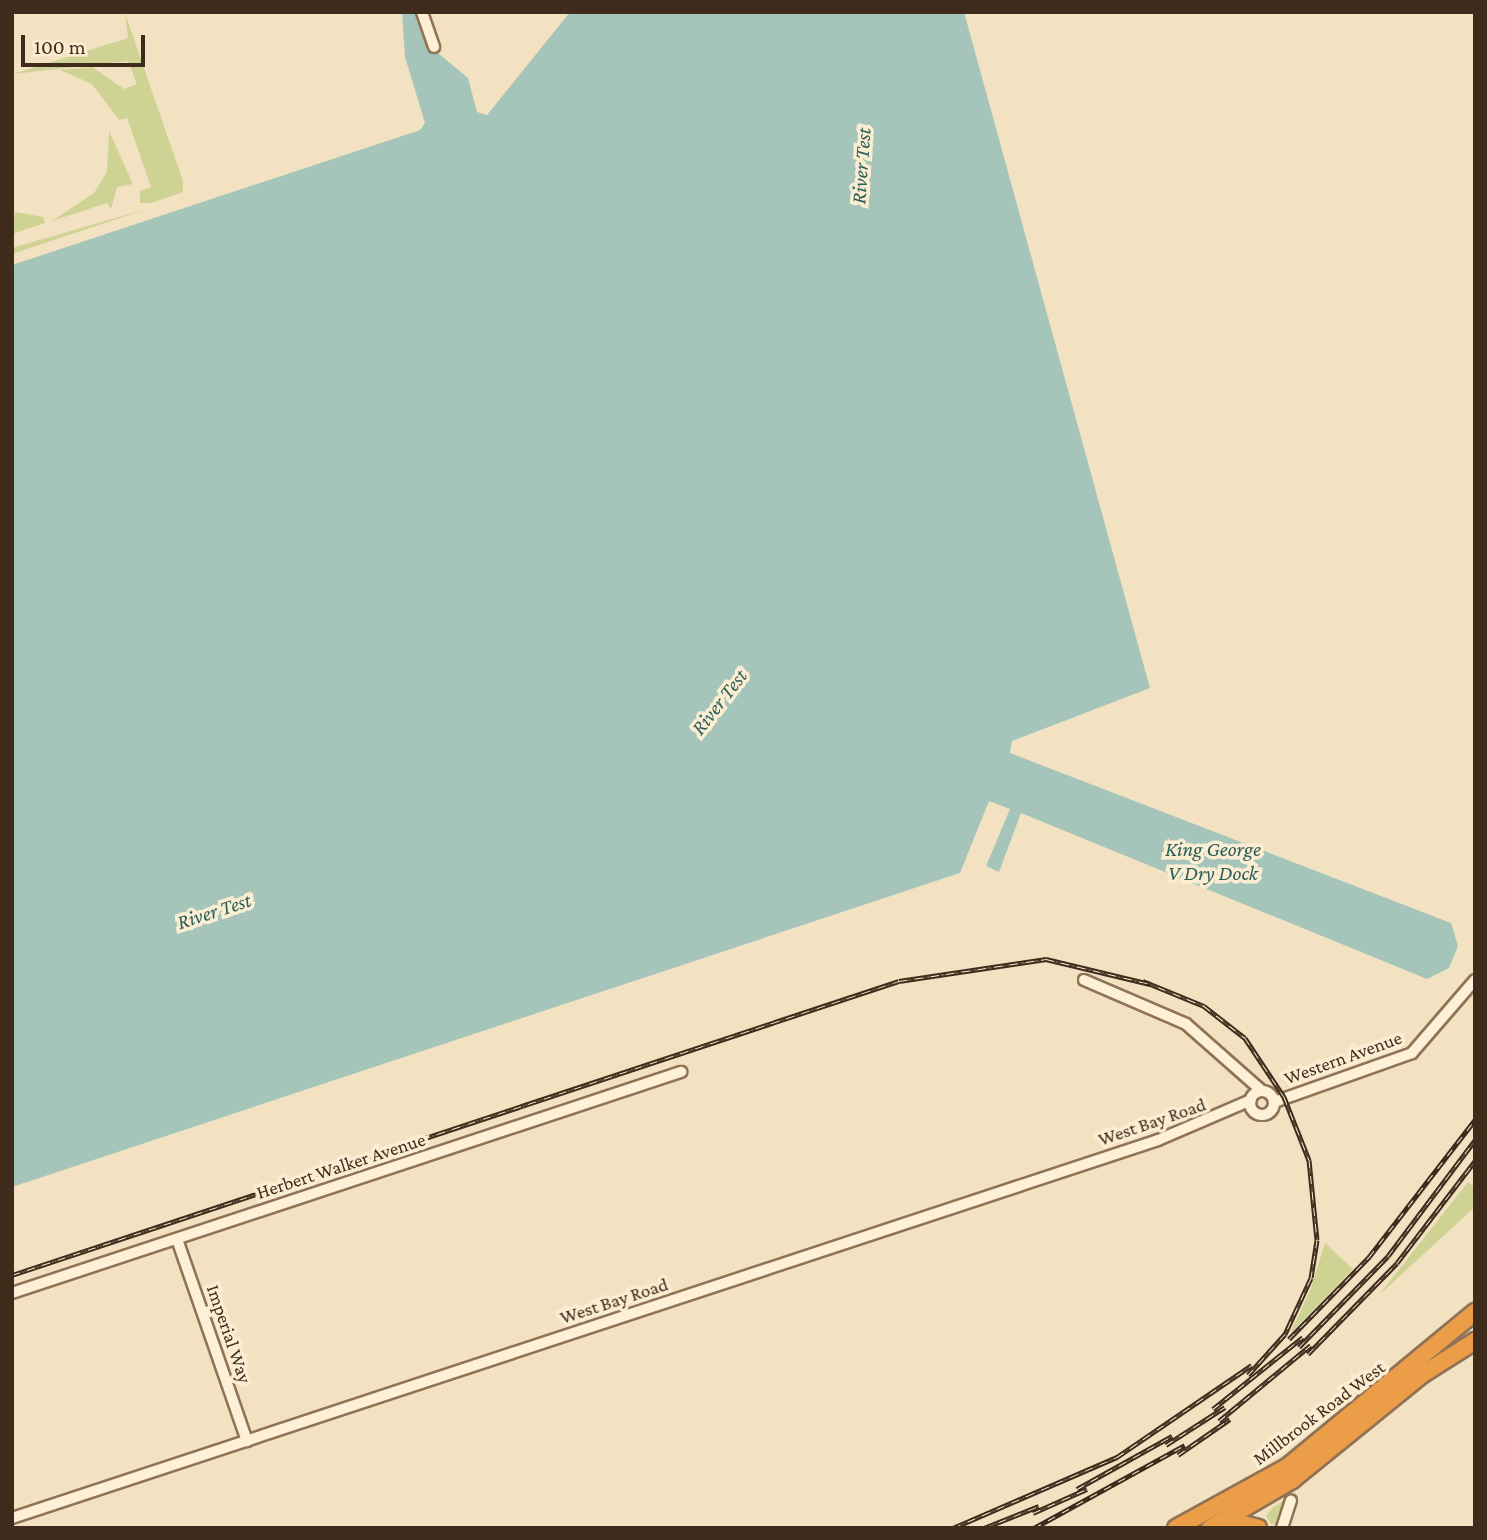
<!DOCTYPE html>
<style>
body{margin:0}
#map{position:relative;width:1487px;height:1540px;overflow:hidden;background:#f3e2c2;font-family:"Crimson Pro",serif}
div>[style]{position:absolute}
.green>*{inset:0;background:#ced394}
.water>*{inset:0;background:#a5c5ba}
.roads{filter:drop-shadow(2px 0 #907256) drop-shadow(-2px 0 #907256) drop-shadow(0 2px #907256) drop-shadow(0 -2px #907256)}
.minor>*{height:10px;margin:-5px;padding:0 5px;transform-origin:5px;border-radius:5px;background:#fdf0d6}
.minor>.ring{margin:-5px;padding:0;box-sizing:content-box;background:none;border:10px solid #fdf0d6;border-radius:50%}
.highway>*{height:16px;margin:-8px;padding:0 8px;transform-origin:8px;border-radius:8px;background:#ec9d48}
.rail>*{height:5px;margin-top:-2.5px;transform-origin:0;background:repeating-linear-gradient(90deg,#faedd2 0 8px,#3e2b1c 0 16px);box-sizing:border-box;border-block:2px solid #3e2b1c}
span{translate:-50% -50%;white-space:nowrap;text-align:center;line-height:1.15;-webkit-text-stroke:7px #faedd2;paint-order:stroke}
.street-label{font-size:19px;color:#3e2b1c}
.water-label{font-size:21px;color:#2a5f59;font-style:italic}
.frame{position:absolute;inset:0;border:14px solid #3e2b1c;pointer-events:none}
.scale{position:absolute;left:21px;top:35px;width:124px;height:32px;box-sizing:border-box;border:4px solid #3e2b1c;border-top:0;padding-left:9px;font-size:21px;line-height:24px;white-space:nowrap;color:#3e2b1c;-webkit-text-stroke:5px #faedd2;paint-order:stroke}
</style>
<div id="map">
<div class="green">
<div style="clip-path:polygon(125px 13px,183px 181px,183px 192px,151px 203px,140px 203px,140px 191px,151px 187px,127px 118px,119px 120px,92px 84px,60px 70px,92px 67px,124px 89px,137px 84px,128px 61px,13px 74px,128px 38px)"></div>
<div style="clip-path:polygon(109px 131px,133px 184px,117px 187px,111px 209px,107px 203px,52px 221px,94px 193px,107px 172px)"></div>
<div style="clip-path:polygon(150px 208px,12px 254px,12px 248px)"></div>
<div style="clip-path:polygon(15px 212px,43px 217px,45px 223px,12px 234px)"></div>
<div style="clip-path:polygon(1468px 1182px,1475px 1187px,1475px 1207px,1378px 1296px)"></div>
<div style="clip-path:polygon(1325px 1243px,1353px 1269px,1290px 1334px,1311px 1288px)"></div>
<div style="clip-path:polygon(1296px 1492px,1279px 1525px,1271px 1524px,1266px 1516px,1272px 1508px)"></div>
</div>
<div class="water">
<div style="clip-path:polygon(402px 12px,418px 12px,432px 48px,468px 78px,477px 112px,487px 115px,570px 12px,964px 12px,1150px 688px,1012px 741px,1010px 753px,1451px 923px,1458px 946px,1449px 968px,1427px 979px,1021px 813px,999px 872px,986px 866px,1010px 809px,989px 801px,960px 873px,12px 1187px,12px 265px,420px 130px,425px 123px,405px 57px)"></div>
</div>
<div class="roads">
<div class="minor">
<div style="left:422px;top:12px;width:37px;rotate:71deg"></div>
<div style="left:1084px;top:980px;width:111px;rotate:23.3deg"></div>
<div style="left:1186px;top:1024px;width:101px;rotate:41.4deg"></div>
<div class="ring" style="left:1250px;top:1091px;width:14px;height:14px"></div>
<div style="left:1274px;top:1102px;width:146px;rotate:-19.5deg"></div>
<div style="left:1412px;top:1053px;width:96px;rotate:-49.2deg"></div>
<div style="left:177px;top:1239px;width:214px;rotate:70.9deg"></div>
<div style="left:12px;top:1293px;width:705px;rotate:-18.28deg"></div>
<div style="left:12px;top:1518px;width:1207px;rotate:-18.25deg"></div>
<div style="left:1158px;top:1140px;width:101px;rotate:-23.3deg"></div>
<div style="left:1282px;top:1528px;width:29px;rotate:-72deg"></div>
</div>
<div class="highway">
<div style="left:1227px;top:1520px;width:32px;rotate:14deg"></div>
<div style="left:1176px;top:1528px;width:127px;rotate:-28.8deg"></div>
<div style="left:1287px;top:1467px;width:244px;rotate:-39.5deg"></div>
<div style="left:1210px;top:1528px;width:95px;rotate:-30.3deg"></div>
<div style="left:1292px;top:1480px;width:169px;rotate:-39deg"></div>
<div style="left:1423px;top:1374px;width:62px;rotate:-32.4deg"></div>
</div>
</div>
<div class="rail">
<div style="left:1143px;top:981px;width:66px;rotate:22.3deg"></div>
<div style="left:1204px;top:1006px;width:52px;rotate:38deg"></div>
<div style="left:1245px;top:1038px;width:71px;rotate:56.5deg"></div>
<div style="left:1284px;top:1097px;width:68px;rotate:68.4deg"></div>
<div style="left:1309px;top:1160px;width:80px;rotate:84.3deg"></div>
<div style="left:1317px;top:1240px;width:38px;rotate:99deg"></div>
<div style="left:1311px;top:1278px;width:62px;rotate:114.9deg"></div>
<div style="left:1285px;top:1334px;width:55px;rotate:132.1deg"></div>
<div style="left:12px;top:1275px;width:934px;rotate:-18.34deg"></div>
<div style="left:899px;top:981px;width:149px;rotate:-8.5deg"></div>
<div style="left:1046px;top:959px;width:107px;rotate:13.5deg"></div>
<div style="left:1289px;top:1339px;width:115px;rotate:-45.7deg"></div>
<div style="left:1369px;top:1257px;width:173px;rotate:-52.3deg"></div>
<div style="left:1299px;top:1347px;width:127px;rotate:-45.6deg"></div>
<div style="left:1388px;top:1256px;width:145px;rotate:-53.1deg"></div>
<div style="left:1308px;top:1354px;width:127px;rotate:-45.6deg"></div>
<div style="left:1397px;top:1263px;width:128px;rotate:-52.6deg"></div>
<div style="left:1213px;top:1409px;width:115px;rotate:-38.7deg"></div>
<div style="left:1219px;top:1421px;width:119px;rotate:-39.6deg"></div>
<div style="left:1166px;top:1445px;width:70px;rotate:-32.8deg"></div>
<div style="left:1178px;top:1455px;width:63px;rotate:-34.7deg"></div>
<div style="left:1077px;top:1489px;width:109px;rotate:-29.2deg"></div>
<div style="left:1033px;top:1513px;width:59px;rotate:-24deg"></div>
<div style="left:953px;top:1528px;width:179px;rotate:-23.4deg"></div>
<div style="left:1117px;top:1457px;width:163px;rotate:-34.3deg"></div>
<div style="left:984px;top:1528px;width:59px;rotate:-21.8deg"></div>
<div style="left:1034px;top:1528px;width:172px;rotate:-28.8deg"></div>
</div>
<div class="street-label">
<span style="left:1343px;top:1058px;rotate:-20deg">Western Avenue</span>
<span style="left:1152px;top:1122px;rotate:-19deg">West Bay Road</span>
<span style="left:341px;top:1166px;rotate:-18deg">Herbert Walker Avenue</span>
<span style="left:614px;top:1301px;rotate:-18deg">West Bay Road</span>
<span style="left:229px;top:1334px;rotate:71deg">Imperial Way</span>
<span style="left:1319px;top:1413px;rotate:-37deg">Millbrook Road West</span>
</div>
<div class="water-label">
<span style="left:861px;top:166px;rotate:-86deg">River Test</span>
<span style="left:719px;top:702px;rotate:-52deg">River Test</span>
<span style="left:1213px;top:861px">King George<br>V Dry Dock</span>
<span style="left:214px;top:911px;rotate:-18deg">River Test</span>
</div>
<div class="frame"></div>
<div class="scale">100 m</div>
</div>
